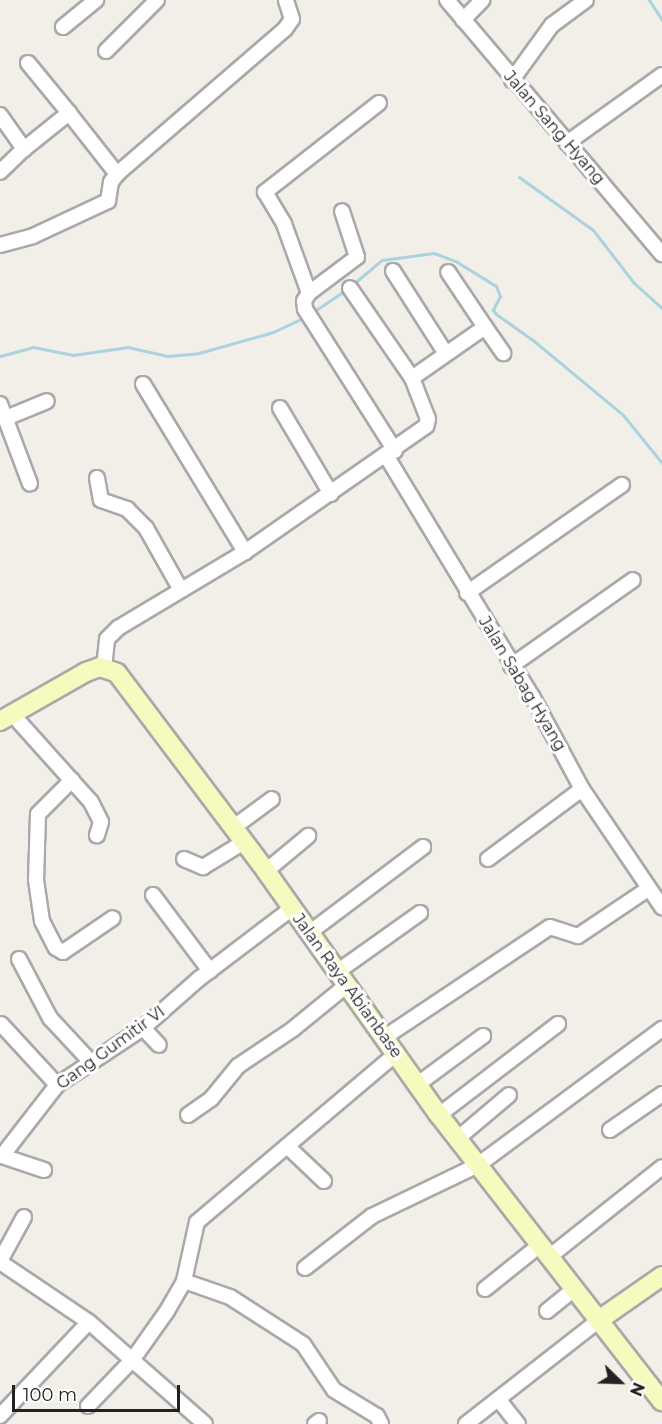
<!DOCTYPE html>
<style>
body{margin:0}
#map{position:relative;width:662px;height:1424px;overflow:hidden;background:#f2efe9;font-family:Montserrat,sans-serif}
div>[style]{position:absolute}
.stream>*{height:3px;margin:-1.5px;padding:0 1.5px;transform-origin:1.5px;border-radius:1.5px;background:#aad3df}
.roads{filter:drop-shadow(2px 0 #a9a9a9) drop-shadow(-2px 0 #a9a9a9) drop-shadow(0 2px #a9a9a9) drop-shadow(0 -2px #a9a9a9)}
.street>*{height:14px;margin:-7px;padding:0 7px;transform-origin:7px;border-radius:7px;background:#fff}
.secondary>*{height:18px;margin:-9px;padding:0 9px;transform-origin:9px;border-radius:9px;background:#f7fabf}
span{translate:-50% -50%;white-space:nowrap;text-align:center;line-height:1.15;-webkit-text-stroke:6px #fff;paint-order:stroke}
.street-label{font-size:16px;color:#222}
.north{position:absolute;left:590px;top:1352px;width:60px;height:60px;-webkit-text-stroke:4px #fff;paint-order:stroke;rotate:113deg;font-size:16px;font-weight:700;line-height:24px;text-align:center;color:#222}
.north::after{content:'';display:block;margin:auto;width:21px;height:27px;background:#222;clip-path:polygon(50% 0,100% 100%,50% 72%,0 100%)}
.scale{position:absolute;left:12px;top:1385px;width:168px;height:27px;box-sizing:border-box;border:3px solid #222;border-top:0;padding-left:8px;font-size:18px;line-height:21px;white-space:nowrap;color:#222;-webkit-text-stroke:4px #fff;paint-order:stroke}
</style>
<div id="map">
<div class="stream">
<div style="left:649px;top:0;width:24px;rotate:57deg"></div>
<div style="left:519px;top:177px;width:91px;rotate:35.6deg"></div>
<div style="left:593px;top:230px;width:67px;rotate:52.3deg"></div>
<div style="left:634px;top:283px;width:38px;rotate:42deg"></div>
<div style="left:352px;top:285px;width:39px;rotate:-40deg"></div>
<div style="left:382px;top:260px;width:52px;rotate:-7.7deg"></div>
<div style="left:434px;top:253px;width:25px;rotate:21deg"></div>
<div style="left:457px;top:262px;width:46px;rotate:31.6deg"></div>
<div style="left:496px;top:286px;width:11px;rotate:68deg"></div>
<div style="left:500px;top:296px;width:16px;rotate:117deg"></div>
<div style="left:493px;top:310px;width:5px;rotate:53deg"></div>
<div style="left:496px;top:314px;width:47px;rotate:35.4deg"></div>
<div style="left:534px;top:341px;width:116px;rotate:39.7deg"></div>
<div style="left:623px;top:415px;width:62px;rotate:50.9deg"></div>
<div style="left:313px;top:312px;width:41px;rotate:-34.1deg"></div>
<div style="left:0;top:356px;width:34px;rotate:-15deg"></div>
<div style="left:33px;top:347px;width:41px;rotate:11.3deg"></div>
<div style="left:73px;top:355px;width:56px;rotate:-8.3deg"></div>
<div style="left:128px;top:347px;width:40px;rotate:13deg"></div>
<div style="left:167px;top:356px;width:32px;rotate:-5deg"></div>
<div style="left:199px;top:353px;width:77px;rotate:-15.8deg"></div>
<div style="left:273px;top:332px;width:35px;rotate:-25deg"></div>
</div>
<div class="roads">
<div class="street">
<div style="left:447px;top:0;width:333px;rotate:49.8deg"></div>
<div style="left:463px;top:20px;width:28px;rotate:-46deg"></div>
<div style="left:63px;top:27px;width:43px;rotate:-39.3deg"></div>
<div style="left:106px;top:51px;width:72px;rotate:-45deg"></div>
<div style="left:28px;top:63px;width:65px;rotate:50.6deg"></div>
<div style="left:512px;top:80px;width:68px;rotate:-54deg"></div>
<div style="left:552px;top:25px;width:42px;rotate:-36.3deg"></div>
<div style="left:379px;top:103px;width:145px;rotate:142deg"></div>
<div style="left:265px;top:192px;width:37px;rotate:59deg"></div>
<div style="left:284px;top:224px;width:73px;rotate:70.1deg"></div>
<div style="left:309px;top:293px;width:9px;rotate:122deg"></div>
<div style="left:304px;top:301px;width:8px;rotate:83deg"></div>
<div style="left:305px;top:309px;width:168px;rotate:57.6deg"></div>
<div style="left:0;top:115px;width:42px;rotate:54.8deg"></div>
<div style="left:24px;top:149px;width:58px;rotate:-38.7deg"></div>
<div style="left:69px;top:113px;width:78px;rotate:51.8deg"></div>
<div style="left:117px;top:174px;width:222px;rotate:-40.8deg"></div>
<div style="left:285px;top:29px;width:12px;rotate:-55deg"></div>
<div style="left:292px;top:19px;width:20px;rotate:-108deg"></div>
<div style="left:567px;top:143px;width:117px;rotate:-35.6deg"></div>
<div style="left:0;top:172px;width:33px;rotate:-44deg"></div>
<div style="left:0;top:245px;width:34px;rotate:-15deg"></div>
<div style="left:33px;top:236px;width:83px;rotate:-25deg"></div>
<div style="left:108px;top:201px;width:19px;rotate:-81deg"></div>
<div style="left:111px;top:182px;width:10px;rotate:-53deg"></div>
<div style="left:393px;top:271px;width:98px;rotate:57.4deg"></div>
<div style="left:309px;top:293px;width:60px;rotate:-36.9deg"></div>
<div style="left:357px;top:257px;width:48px;rotate:-108.1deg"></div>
<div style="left:485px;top:327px;width:32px;rotate:55deg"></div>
<div style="left:412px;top:378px;width:89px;rotate:-34.9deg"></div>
<div style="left:485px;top:327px;width:66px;rotate:-123.9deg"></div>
<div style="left:143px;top:384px;width:197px;rotate:58.7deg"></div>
<div style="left:0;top:404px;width:85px;rotate:69.4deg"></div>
<div style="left:280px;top:408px;width:100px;rotate:59.3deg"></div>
<div style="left:6px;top:418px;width:44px;rotate:-22.5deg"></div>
<div style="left:387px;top:457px;width:280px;rotate:58.8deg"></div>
<div style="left:532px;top:696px;width:106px;rotate:61.7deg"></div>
<div style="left:582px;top:789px;width:143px;rotate:55.9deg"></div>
<div style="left:97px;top:478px;width:22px;rotate:80deg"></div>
<div style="left:101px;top:500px;width:28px;rotate:19deg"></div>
<div style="left:127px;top:509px;width:27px;rotate:45deg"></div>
<div style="left:146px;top:528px;width:71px;rotate:60.6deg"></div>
<div style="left:467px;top:593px;width:189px;rotate:-34.9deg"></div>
<div style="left:511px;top:666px;width:149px;rotate:-35.2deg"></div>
<div style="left:104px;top:668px;width:29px;rotate:-84deg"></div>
<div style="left:107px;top:639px;width:16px;rotate:-45deg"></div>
<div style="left:118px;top:628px;width:148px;rotate:-30.9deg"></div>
<div style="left:245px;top:552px;width:221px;rotate:-34.8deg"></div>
<div style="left:426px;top:426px;width:7px;rotate:-74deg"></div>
<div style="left:428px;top:419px;width:44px;rotate:-111.3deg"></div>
<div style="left:412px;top:378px;width:109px;rotate:-124.6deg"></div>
<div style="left:13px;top:715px;width:117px;rotate:48.1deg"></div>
<div style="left:91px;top:802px;width:22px;rotate:63deg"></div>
<div style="left:101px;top:822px;width:14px;rotate:107deg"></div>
<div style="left:72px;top:780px;width:48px;rotate:135deg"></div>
<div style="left:38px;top:814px;width:66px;rotate:91.7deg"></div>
<div style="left:36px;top:880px;width:41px;rotate:81.7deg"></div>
<div style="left:42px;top:921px;width:30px;rotate:63deg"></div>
<div style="left:56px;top:948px;width:8px;rotate:30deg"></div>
<div style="left:63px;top:952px;width:60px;rotate:-34.2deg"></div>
<div style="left:234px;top:827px;width:47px;rotate:-36.4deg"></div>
<div style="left:184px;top:859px;width:21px;rotate:23deg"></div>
<div style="left:203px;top:867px;width:48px;rotate:-31.4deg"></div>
<div style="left:488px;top:859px;width:117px;rotate:-36.7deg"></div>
<div style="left:266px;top:871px;width:55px;rotate:-39.8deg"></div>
<div style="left:153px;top:895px;width:95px;rotate:53.1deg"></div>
<div style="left:309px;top:933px;width:143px;rotate:-37deg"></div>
<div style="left:19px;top:959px;width:67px;rotate:62.3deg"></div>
<div style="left:50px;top:1018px;width:59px;rotate:47.1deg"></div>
<div style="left:337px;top:972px;width:102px;rotate:-35.4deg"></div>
<div style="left:1px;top:1024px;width:83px;rotate:47.4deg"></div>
<div style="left:143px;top:1028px;width:23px;rotate:47deg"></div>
<div style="left:385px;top:1037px;width:198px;rotate:-33.7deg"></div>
<div style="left:550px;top:927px;width:29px;rotate:18deg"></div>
<div style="left:578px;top:936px;width:84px;rotate:-33.9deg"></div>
<div style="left:418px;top:1084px;width:81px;rotate:-36.4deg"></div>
<div style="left:188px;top:1115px;width:28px;rotate:-35deg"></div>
<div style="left:211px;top:1099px;width:43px;rotate:-50.7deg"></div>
<div style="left:238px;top:1066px;width:66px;rotate:-33.9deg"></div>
<div style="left:293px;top:1029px;width:70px;rotate:-39.2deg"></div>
<div style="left:439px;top:1115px;width:150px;rotate:-37.4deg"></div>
<div style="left:610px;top:1130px;width:63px;rotate:-34.7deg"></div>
<div style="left:457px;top:1139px;width:68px;rotate:-40.2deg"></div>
<div style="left:287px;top:1146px;width:51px;rotate:43.4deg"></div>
<div style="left:44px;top:1170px;width:44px;rotate:-161.6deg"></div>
<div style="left:2px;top:1156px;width:90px;rotate:-52.2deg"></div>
<div style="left:57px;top:1085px;width:103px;rotate:-33.5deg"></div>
<div style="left:143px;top:1028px;width:76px;rotate:-41.3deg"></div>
<div style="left:200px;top:978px;width:114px;rotate:-37.2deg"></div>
<div style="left:549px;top:1257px;width:144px;rotate:-38.5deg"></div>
<div style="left:0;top:1261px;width:50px;rotate:-61.4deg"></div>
<div style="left:0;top:1262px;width:107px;rotate:34deg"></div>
<div style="left:89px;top:1322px;width:154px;rotate:41.3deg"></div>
<div style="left:305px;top:1268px;width:85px;rotate:-37.8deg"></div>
<div style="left:372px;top:1216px;width:118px;rotate:-25.7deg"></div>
<div style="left:478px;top:1165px;width:229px;rotate:-36.5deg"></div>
<div style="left:184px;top:1281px;width:49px;rotate:19.2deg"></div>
<div style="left:230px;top:1297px;width:87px;rotate:32.8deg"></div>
<div style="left:303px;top:1344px;width:55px;rotate:56deg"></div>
<div style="left:334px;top:1390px;width:50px;rotate:31.2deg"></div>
<div style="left:377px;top:1416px;width:9px;rotate:63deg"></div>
<div style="left:485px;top:1289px;width:70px;rotate:-38.7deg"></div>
<div style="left:547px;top:1311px;width:35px;rotate:-39deg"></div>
<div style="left:499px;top:1400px;width:31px;rotate:52deg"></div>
<div style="left:88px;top:1406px;width:65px;rotate:-46.2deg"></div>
<div style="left:133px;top:1359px;width:59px;rotate:-54.7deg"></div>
<div style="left:167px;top:1311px;width:34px;rotate:-60deg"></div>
<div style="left:184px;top:1281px;width:60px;rotate:-77.6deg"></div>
<div style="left:197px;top:1222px;width:262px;rotate:-40.2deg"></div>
<div style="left:0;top:1416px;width:129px;rotate:-46.6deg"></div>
<div style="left:315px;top:1424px;width:5px;rotate:-37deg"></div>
<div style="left:466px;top:1424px;width:169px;rotate:-38deg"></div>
</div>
<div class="secondary">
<div style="left:0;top:721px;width:99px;rotate:-29.7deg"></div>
<div style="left:86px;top:672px;width:15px;rotate:-20deg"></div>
<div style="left:100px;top:667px;width:18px;rotate:19deg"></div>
<div style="left:117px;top:673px;width:248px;rotate:53deg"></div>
<div style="left:266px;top:871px;width:299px;rotate:54.7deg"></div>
<div style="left:439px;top:1115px;width:363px;rotate:52.1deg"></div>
<div style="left:599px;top:1320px;width:77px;rotate:-34.9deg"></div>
</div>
</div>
<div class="street-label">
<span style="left:554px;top:128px;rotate:49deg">Jalan Sang Hyang</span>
<span style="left:522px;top:684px;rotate:59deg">Jalan Sabag Hyang</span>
<span style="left:347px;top:986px;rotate:54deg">Jalan Raya Abianbase</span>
<span style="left:111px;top:1048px;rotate:-36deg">Gang Gumitir VI</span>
</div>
<div class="north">N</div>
<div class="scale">100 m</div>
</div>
